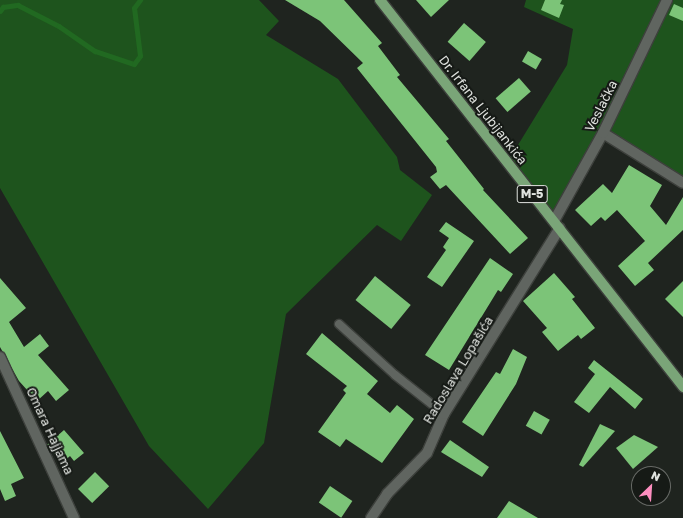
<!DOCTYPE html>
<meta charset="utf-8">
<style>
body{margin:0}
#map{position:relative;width:683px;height:518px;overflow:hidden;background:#1f241f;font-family:"Golos Text",sans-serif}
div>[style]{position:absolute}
.green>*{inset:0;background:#1e541d}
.stream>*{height:4.5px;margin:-2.25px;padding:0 2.25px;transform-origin:2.25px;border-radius:2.25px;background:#216921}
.building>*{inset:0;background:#7cc478;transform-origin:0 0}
.roads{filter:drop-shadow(1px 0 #3d403c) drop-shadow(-1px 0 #3d403c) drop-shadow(0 1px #3d403c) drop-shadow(0 -1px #3d403c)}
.service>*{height:8px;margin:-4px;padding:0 4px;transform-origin:4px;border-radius:4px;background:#606560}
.minor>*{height:10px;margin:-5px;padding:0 5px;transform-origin:5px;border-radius:5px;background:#606560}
.primary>*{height:10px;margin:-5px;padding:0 5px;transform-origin:5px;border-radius:5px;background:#7aa578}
span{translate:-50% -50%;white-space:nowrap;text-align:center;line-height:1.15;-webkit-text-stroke:4px #161a16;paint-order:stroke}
.shield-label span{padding:1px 3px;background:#161a16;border:1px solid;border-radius:3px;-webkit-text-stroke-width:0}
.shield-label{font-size:12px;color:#e0e3df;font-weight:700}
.street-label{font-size:13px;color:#e0e3df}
.north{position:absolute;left:631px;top:466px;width:40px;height:40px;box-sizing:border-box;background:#161a16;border:1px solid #676a66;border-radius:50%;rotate:25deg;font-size:11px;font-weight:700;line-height:16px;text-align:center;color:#e0e3df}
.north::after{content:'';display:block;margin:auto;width:14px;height:18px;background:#fd8ebf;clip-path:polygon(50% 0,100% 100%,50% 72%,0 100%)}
</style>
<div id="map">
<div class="green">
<div style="clip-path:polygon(0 0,259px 0,279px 21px,266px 35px,338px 79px,397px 157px,400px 170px,432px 195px,401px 241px,377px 225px,286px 314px,264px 443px,208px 509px,149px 446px,0 188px)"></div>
<div style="clip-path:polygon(526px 0,683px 0,683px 183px,603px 133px,554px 221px,507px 163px,567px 65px,573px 29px,524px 7px)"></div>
</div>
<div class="stream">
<div style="left:0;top:11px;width:5px;rotate:-53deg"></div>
<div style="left:3px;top:7px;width:15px;rotate:-8deg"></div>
<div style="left:18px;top:5px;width:46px;rotate:27.1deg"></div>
<div style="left:59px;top:26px;width:44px;rotate:34.8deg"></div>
<div style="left:95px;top:51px;width:41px;rotate:18.4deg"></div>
<div style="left:134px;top:64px;width:10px;rotate:-53deg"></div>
<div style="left:140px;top:56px;width:48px;rotate:-97.1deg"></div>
<div style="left:134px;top:8px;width:10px;rotate:-53deg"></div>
</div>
<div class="building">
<div style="clip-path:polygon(285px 0,344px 0,382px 43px,378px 46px,400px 75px,397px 77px,449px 139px,446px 141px,484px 189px,483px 190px,528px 238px,510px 254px,446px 185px,440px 189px,430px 177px,437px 172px,436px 167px,357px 68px,363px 63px,320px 21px)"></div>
<div style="clip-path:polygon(416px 0,449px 0,431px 17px)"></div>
<div style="clip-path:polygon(545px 0,562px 0,560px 4px,564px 5px,559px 18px,541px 10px)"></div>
<div style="clip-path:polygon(674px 4px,683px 8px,683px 21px,669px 15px)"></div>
<div style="left:464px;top:23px;width:29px;height:25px;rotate:41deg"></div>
<div style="left:528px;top:51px;width:16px;height:12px;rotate:30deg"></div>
<div style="left:519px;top:78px;width:18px;height:31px;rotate:49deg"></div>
<div style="clip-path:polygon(629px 165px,662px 185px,650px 206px,666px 225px,683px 197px,683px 230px,648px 263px,654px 270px,635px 286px,618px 266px,645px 241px,617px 210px,605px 221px,601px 217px,591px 226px,575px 210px,603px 184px,612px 193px)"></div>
<div style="clip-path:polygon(446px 222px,474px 241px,442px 287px,427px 277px,446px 250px,443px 247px,449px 238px,439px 231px)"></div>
<div style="clip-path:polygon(490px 258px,513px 274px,501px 292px,498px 290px,449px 370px,425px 355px)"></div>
<div style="clip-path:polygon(554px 273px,575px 297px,572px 299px,595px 328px,581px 339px,578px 335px,558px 351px,542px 332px,547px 328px,523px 301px)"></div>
<div style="left:375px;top:276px;width:46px;height:31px;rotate:39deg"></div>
<div style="clip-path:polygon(0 278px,26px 308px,9px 322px,24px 347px,40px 334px,49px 346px,38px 355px,69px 390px,56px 401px,48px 391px,37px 401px,19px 381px,0 347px)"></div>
<div style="clip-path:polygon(683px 281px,683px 317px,665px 299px)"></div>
<div style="clip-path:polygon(322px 333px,378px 381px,367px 394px,390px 413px,397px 405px,414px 419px,382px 463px,346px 439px,340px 447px,318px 432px,346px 393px,343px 390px,347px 386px,306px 354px)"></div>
<div style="clip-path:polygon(513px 349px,527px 357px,516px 384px,483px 436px,462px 422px,496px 372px,500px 374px)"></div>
<div style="clip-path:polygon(594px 360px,643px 399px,635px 409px,610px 387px,589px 413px,574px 402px,595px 374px,588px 368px)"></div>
<div style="left:534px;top:411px;width:18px;height:17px;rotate:29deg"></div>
<div style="clip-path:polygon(600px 424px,615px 431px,583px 467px,579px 465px)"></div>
<div style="clip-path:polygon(64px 430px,84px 453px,74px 461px,70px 456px,62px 463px,47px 445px)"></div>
<div style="clip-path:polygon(0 431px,24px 478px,11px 484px,16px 496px,5px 501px,0 489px)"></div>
<div style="clip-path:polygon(634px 435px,658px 447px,633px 469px,616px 448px)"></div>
<div style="clip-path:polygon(450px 440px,489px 467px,482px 477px,441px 452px)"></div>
<div style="left:95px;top:472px;width:20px;height:24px;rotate:45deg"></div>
<div style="left:330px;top:486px;width:27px;height:20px;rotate:34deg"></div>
<div style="clip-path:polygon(509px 501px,538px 518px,497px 518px)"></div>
</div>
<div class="roads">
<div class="service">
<div style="left:339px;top:324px;width:76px;rotate:42.3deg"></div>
<div style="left:395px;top:375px;width:63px;rotate:38.5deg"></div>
</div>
<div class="minor">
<div style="left:603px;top:133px;width:94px;rotate:32deg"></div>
<div style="left:554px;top:221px;width:101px;rotate:-60.9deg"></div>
<div style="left:603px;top:133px;width:148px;rotate:-64.3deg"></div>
<div style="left:0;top:357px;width:177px;rotate:65.3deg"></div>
<div style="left:371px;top:518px;width:29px;rotate:-56deg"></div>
<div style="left:387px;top:494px;width:57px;rotate:-45.7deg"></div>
<div style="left:427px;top:453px;width:43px;rotate:-66.4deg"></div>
<div style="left:444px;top:414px;width:219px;rotate:-58.1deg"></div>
</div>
<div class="primary">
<div style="left:380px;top:0;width:492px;rotate:51.9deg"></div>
</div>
</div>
<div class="shield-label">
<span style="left:532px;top:194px">M-5</span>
</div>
<div class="street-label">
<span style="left:601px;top:106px;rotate:-63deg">Veslačka</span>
<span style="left:483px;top:110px;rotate:52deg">Dr. Irfana Ljubijankića</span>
<span style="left:458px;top:370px;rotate:-59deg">Radoslava Lopašića</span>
<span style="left:50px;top:431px;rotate:65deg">Omara Hajjama</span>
</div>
<div class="north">N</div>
</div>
